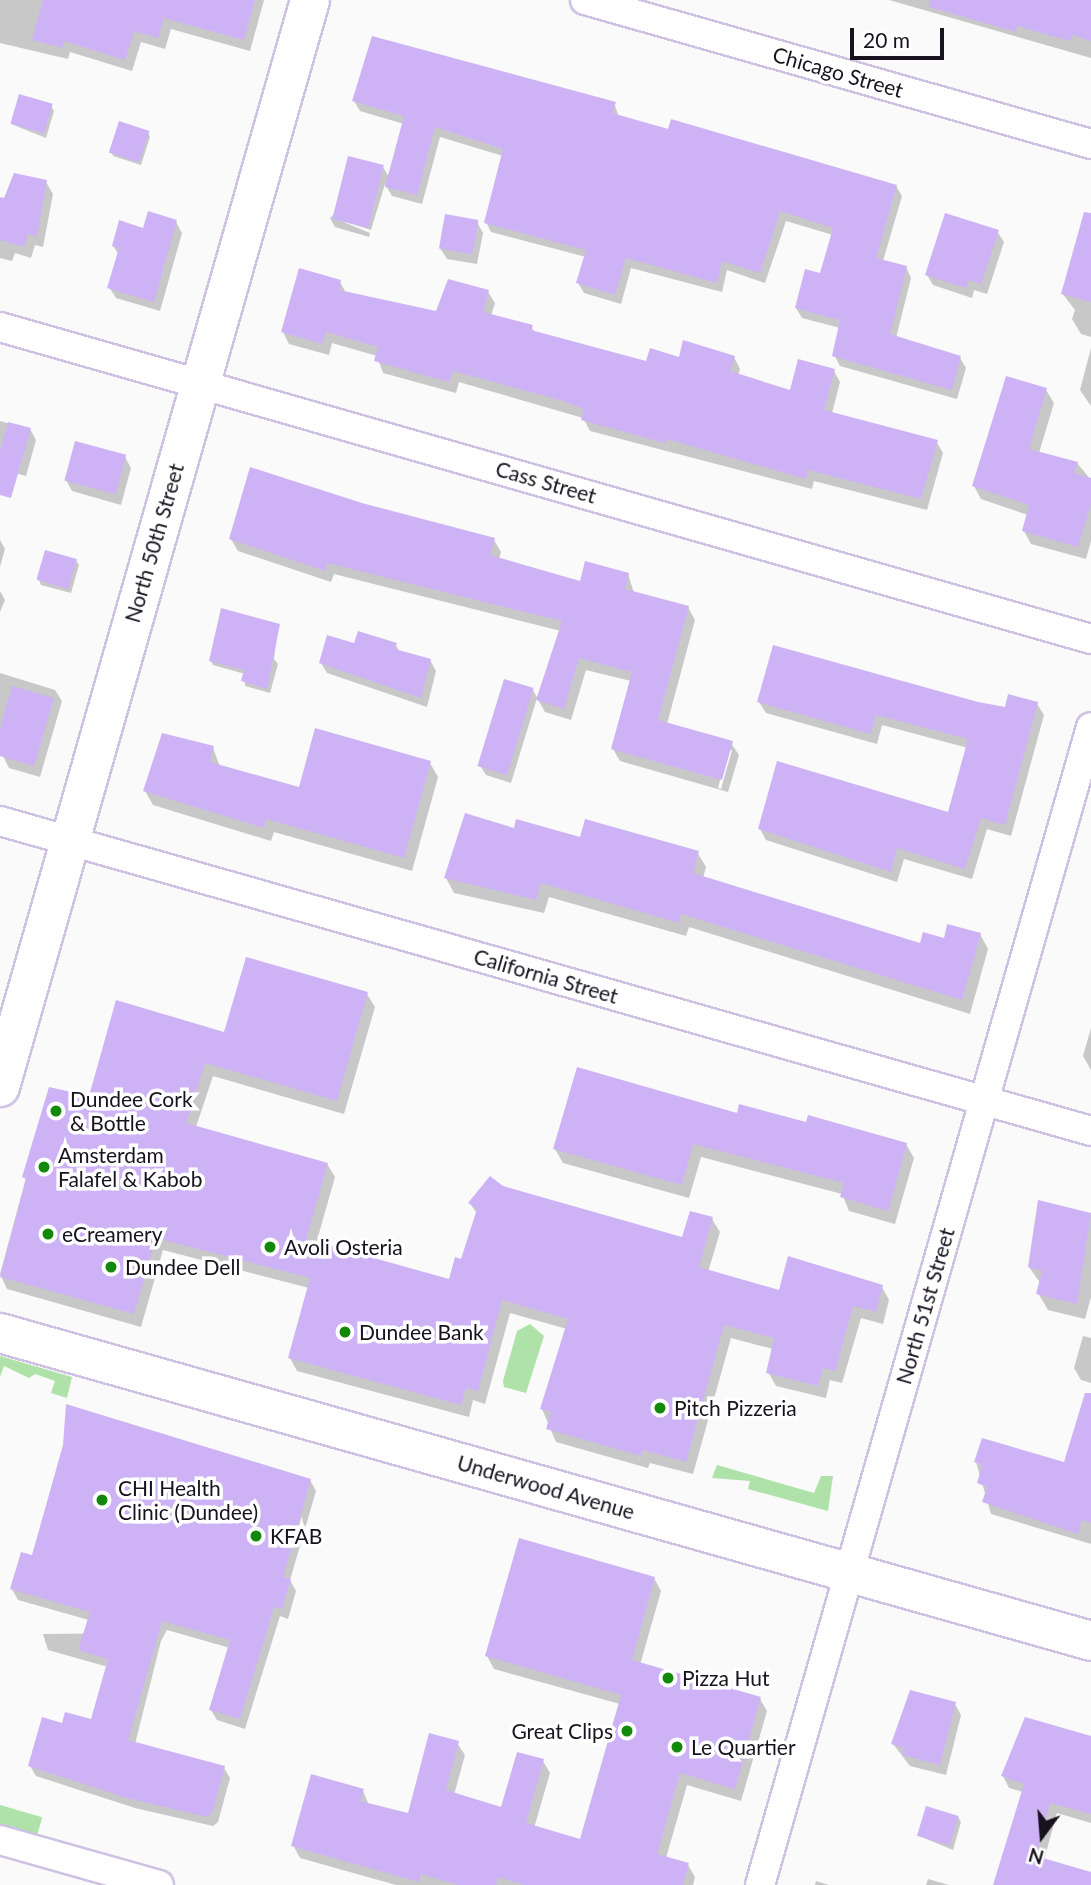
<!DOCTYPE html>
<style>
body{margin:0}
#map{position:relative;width:1091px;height:1885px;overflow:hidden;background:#fafafa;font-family:Lato,sans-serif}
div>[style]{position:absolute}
.green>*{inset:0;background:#aee2a8;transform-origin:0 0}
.shadow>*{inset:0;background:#0003}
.building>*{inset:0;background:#cdb3f6;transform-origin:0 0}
.roads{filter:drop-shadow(2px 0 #cec1e3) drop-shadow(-2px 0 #cec1e3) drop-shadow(0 2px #cec1e3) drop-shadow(0 -2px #cec1e3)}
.street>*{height:28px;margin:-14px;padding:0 14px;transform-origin:14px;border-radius:14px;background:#fff}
.secondary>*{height:38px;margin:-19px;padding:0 19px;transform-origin:19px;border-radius:19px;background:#fff}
.dots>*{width:19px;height:19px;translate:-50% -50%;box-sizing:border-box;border:4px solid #fff;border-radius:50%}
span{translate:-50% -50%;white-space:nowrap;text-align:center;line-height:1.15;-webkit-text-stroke:7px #fff;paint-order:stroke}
.street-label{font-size:21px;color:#17121e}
.poi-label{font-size:21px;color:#17121e}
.left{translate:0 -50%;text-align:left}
.right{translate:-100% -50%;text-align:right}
.north{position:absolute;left:1007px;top:1801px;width:70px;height:70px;-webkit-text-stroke:5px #fff;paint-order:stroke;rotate:196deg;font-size:19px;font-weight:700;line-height:28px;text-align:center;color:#17121e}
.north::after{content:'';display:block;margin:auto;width:24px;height:32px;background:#17121e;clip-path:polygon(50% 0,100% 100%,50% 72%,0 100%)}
.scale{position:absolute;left:850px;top:28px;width:94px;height:32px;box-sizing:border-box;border:4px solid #17121e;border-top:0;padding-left:9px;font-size:21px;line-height:24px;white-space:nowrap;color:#17121e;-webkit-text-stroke:5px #fff;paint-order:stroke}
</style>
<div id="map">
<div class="green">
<div style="clip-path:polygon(530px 1324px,544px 1336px,526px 1393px,504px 1387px,503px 1381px,517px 1331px)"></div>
<div style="clip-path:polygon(0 1356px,72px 1377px,67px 1398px,51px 1393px,55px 1381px,35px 1374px,29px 1378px,4px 1366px,0 1377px)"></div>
<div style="clip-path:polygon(717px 1465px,814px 1493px,821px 1476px,833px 1476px,828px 1511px,748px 1489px,750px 1481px,712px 1478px)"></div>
<div style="left:0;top:1805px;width:44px;height:18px;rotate:16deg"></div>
</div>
<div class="shadow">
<div style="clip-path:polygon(0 0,264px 0,250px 51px,171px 29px,165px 49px,141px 42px,132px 71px,70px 52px,68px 59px,0 43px)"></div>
<div style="clip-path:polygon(889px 0,1091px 0,1091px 58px)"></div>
<div style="clip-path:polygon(354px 101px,614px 103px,619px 117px,896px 186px,902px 196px,883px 261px,906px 267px,911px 278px,896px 338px,960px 358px,966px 368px,957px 399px,840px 366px,834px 355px,840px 328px,802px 318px,796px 308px,821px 275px,833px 235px,786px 221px,765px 283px,727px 270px,722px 292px,631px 268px,621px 304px,584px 293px,578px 283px,586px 257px,491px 232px,486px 222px,503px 156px,440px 137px,422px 204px,392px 196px,385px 184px,371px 230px,334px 218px,370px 233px,369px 237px,335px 227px,330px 218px,383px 167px,389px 177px,404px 124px,360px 111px)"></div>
<div style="clip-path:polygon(51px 106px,54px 111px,46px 138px,11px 124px)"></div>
<div style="clip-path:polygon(148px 132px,150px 137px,141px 165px,113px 156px,111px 151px)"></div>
<div style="clip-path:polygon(46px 182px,53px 194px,43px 247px,35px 245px,31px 258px,15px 253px,12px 261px,0 258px,0 200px)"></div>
<div style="clip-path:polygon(176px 222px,182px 233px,160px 311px,116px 298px,109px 287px,119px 255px,113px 246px,144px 230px)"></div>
<div style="clip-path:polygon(477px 222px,483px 233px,477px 264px,447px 259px,440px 248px)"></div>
<div style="clip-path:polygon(997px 231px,1004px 242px,987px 294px,974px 290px,972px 298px,933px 285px,927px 275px)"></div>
<div style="clip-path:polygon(1091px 239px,1091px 337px,1081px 334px,1072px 319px,1075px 310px,1062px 293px)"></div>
<div style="clip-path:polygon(340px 282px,346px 293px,437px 313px,488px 292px,495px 303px,491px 316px,531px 326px,535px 333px,647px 363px,734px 357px,740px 369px,738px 376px,791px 392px,834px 371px,840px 382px,832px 413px,936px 441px,943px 453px,927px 510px,814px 481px,812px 489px,590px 431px,583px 418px,459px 382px,456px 393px,383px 373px,377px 356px,332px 343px,329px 355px,289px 344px,283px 332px)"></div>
<div style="clip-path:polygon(1091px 348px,1091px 406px,1080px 390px)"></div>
<div style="clip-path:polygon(1046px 390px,1054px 403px,1039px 453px,1077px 463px,1091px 480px,1091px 541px,1086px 559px,1031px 544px,1024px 531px,1028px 515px,981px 499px,974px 486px)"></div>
<div style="clip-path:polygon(0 421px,30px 429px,36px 440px,26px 476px,0 469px)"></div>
<div style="clip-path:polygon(125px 457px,131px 468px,121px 505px,72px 491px,66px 480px)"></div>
<div style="clip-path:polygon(evenodd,361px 505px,494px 540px,501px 552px,499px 559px,581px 583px,628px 574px,634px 593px,688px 607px,695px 620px,667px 724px,731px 743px,739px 755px,728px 792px,620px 761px,613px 749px,631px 681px,586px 670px,571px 720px,545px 712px,537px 698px,511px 783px,486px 775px,481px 767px,533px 690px,538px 699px,561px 631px,334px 574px,331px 582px,238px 551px,231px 539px,361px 505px,728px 750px,732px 750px,721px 789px,718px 788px,728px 750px)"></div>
<div style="clip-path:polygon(0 540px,5px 549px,0 567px)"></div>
<div style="clip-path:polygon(76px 560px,79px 565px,71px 593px,41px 585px,39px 580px)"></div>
<div style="clip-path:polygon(0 591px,5px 600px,0 612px)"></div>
<div style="clip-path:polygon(278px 626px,274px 659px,278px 664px,270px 693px,245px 686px,245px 674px,213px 665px,211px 661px)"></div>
<div style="clip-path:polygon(395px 644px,400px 652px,430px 660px,436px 671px,427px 707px,327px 673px,321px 663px,355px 646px)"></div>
<div style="clip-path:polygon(0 673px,55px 690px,62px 701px,40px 777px,9px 768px,0 750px)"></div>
<div style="clip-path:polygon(759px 702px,978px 704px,1006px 709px,1037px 704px,1044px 715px,1011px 836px,987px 829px,972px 879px,904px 859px,897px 882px,766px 840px,760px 829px,949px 815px,968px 748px,882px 725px,877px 744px,766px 713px)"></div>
<div style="clip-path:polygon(213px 748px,220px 767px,300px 789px,430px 763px,438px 777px,412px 871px,274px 832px,271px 841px,153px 805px,145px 791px)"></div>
<div style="clip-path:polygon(515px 830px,697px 852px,706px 867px,703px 878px,921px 945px,980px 934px,988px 949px,970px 1014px,689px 927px,686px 936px,549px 897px,544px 913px,454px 893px,446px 878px)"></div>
<div style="clip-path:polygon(367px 994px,375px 1007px,344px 1114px,213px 1076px,196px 1127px,327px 1164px,335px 1177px,316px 1244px,450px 1281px,463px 1261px,477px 1214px,470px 1203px,502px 1187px,683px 1239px,712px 1219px,720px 1232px,708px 1272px,780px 1292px,882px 1287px,889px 1300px,883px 1324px,861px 1318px,842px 1383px,830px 1380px,826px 1398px,776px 1386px,768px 1372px,773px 1349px,731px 1338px,693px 1474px,650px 1463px,648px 1468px,556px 1442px,542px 1409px,567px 1329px,510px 1313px,485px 1404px,473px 1400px,469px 1417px,297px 1371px,290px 1358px,309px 1288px,163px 1250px,141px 1327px,7px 1289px,0 1274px,50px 1089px,90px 1098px,225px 1034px)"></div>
<div style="clip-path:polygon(1091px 1028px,1091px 1070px,1083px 1056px)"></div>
<div style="clip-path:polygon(807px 1124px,906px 1144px,914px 1158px,895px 1224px,849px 1211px,842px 1194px,701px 1157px,689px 1198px,563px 1163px,555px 1149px)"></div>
<div style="clip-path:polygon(1039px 1202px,1091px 1215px,1091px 1297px,1085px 1319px,1048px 1310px,1038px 1293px,1041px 1284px,1029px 1267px)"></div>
<div style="clip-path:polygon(1083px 1336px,1091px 1338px,1091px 1383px,1081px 1380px,1074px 1368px)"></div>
<div style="clip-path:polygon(1091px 1438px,1091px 1544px,991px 1514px,976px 1462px,1065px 1464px)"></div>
<div style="clip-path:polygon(310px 1480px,316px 1491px,290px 1580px,296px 1591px,288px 1619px,280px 1616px,245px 1729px,217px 1720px,211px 1710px,230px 1648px,167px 1630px,161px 1641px,135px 1744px,224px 1768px,230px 1778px,218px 1822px,213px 1826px,135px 1808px,36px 1776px,30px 1766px,63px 1725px,92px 1721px,108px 1667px,48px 1650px,43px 1634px,135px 1633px,18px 1600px,12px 1589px,33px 1557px)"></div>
<div style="clip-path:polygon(654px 1578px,661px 1591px,640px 1665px,760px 1699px,767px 1711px,741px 1801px,687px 1785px,666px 1858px,688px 1865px,695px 1877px,693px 1885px,396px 1885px,300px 1858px,293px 1845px,363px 1791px,369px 1805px,409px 1815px,457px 1743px,465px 1755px,454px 1795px,502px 1809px,543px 1761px,550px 1773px,534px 1828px,581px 1841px,620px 1704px,494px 1669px,487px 1656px)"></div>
<div style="clip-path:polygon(955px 1704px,961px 1715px,946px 1775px,910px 1766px,893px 1744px)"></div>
<div style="clip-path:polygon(1091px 1742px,1091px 1823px,1057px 1813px,1044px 1860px,1074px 1885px,994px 1885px,1023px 1792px,1009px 1788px,1003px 1776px)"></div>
<div style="clip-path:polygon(958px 1817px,961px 1822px,953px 1850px,919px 1836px)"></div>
<div style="clip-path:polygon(928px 1879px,949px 1885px,926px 1885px)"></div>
<div style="clip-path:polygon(816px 1881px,829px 1885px,815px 1885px)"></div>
</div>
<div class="building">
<div style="clip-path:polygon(43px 0,255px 0,244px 40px,164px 18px,158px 38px,134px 31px,125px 60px,64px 41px,62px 48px,32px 40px)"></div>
<div style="clip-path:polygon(930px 0,1091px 0,1091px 41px,1072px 35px,1070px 41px,1017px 26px,1016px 32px,929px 7px)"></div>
<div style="clip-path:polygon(372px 36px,616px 102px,612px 113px,668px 129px,671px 119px,897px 185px,876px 258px,907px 266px,890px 334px,961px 356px,952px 390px,832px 356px,840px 320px,795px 308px,805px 269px,820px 273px,833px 228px,780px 211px,760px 273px,722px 261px,717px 283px,626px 258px,615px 295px,576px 283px,586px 250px,484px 223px,503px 149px,435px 127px,417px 195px,385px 187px,404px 116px,352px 101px)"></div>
<div style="left:19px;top:94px;width:35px;height:31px;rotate:16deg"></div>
<div style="left:119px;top:121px;width:32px;height:33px;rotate:18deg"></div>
<div style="left:348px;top:156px;width:37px;height:65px;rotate:14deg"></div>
<div style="clip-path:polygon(14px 173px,47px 180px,37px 236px,28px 234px,24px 247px,0 240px,0 197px,4px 198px)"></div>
<div style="clip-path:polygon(148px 211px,177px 220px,154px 302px,107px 288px,119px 248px,112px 246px,119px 220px,143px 228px)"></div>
<div style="clip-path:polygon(1084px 212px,1091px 213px,1091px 302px,1061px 294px)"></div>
<div style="clip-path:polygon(945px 213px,999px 230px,981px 284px,969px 280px,966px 288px,925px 275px)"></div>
<div style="left:445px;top:214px;width:34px;height:35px;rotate:10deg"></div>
<div style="clip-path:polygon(299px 268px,341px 280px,339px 290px,436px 311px,448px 279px,489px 290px,483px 312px,533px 325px,531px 330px,646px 361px,650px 348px,679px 357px,683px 340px,735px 356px,730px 371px,790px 390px,798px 359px,835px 369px,824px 410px,938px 440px,921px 499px,808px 470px,806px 479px,667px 439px,665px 443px,581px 420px,584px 409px,560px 400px,453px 371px,449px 382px,430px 377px,374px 361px,378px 347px,326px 332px,322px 344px,281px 332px)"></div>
<div style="clip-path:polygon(1006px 376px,1047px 388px,1029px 449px,1078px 462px,1074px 473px,1091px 478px,1091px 503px,1078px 547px,1022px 531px,1029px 505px,972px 486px)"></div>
<div style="clip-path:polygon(8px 422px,31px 428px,11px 498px,0 495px,0 451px)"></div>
<div style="left:75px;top:441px;width:53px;height:41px;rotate:15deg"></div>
<div style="clip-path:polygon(250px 467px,362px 503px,495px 538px,490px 555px,580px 581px,585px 561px,629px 573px,625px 589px,689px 606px,658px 720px,733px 741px,722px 780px,611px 749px,632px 672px,579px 658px,564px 709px,536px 700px,562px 621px,327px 563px,325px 571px,229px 539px)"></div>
<div style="left:45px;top:550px;width:33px;height:31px;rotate:16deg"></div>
<div style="clip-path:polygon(221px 608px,280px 624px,267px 689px,241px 681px,244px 670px,209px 661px)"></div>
<div style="clip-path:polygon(358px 631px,397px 643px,395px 649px,431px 659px,421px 698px,319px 663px,327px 635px,354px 643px)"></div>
<div style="clip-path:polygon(773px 645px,978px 702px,1005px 707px,1008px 694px,1038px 702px,1005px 825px,981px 818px,965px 869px,897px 848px,891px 872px,758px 829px,777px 761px,948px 812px,968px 739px,876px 715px,871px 734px,757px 702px)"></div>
<div style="left:504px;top:679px;width:31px;height:91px;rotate:17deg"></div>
<div style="clip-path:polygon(12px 686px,54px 698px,34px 766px,0 756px,0 729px)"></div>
<div style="clip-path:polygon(315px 728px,431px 761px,404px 858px,266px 819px,264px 828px,143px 791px,162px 733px,214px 746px,210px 762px,299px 787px)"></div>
<div style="clip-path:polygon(465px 813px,514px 828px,516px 819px,580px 837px,585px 819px,699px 851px,693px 873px,920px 943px,923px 932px,944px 938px,947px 924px,981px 933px,962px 1000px,681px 914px,679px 923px,541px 883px,536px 900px,444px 878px)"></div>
<div style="clip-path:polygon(246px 957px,368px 992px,337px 1101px,205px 1063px,186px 1123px,328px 1163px,306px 1239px,449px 1279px,455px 1257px,461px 1259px,477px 1209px,468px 1203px,490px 1176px,503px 1186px,682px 1237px,690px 1211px,713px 1217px,699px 1267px,779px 1290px,788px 1256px,883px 1285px,876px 1312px,853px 1306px,835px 1371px,823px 1368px,818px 1386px,766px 1373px,774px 1338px,724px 1325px,686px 1462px,642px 1450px,641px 1456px,546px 1429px,551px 1412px,540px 1409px,568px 1319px,502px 1300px,478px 1391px,466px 1388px,461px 1405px,288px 1358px,310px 1278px,156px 1238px,134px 1314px,0 1277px,26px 1179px,22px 1177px,49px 1087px,89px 1096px,116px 1000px,224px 1032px)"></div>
<div style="clip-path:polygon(577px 1067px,737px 1113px,739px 1104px,806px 1122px,808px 1115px,907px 1143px,888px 1211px,840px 1197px,844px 1183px,693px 1144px,682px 1185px,553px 1149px)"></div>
<div style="clip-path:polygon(1038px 1200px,1091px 1213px,1077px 1304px,1036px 1294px,1042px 1271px,1028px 1267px)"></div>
<div style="clip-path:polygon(1085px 1393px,1091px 1393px,1091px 1523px,1082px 1520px,1078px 1534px,982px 1502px,987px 1487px,977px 1483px,982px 1465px,974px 1462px,982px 1438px,1064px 1462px)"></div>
<div style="clip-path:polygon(66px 1404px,311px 1479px,283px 1577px,291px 1579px,282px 1609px,274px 1607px,240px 1719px,209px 1710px,230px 1640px,162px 1621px,128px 1740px,225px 1766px,213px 1811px,207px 1817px,127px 1798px,28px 1766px,42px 1717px,62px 1723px,65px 1712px,91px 1719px,108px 1659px,78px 1650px,90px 1612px,10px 1589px,21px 1552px,32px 1555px,63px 1445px)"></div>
<div style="clip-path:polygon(519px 1538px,655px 1577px,632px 1660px,761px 1697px,735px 1789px,680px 1773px,657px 1854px,689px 1863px,683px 1885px,525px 1885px,498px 1877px,496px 1885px,458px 1885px,421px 1874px,419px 1882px,291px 1846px,311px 1774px,364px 1789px,360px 1801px,408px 1813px,429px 1733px,459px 1741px,446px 1790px,501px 1807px,517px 1752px,544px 1759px,526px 1823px,580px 1839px,621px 1695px,485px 1656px)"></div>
<div style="clip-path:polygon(910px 1690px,956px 1702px,940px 1765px,902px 1755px,904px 1748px,891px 1744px)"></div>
<div style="clip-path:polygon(1025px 1717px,1091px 1736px,1091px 1814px,1050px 1803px,1036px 1856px,1091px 1872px,1091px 1885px,993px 1885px,1024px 1784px,1001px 1776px)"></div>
<div style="left:926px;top:1806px;width:34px;height:31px;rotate:17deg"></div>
</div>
<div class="roads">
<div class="street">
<div style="left:585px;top:0;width:526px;rotate:15.89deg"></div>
<div style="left:0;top:327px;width:1135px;rotate:15.96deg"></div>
<div style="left:0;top:821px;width:1134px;rotate:15.86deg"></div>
<div style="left:0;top:1840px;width:165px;rotate:15.8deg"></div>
<div style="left:760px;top:1885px;width:1204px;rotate:-74.05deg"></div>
</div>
<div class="secondary">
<div style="left:0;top:1087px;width:1130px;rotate:-74.08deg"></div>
<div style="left:0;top:1333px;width:1134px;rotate:15.76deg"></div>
</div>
</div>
<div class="dots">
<div style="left:56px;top:1111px;background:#13890b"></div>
<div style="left:44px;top:1167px;background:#13890b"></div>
<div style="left:48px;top:1234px;background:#13890b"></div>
<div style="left:270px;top:1247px;background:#13890b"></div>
<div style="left:111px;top:1267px;background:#13890b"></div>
<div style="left:345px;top:1332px;background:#13890b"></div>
<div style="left:660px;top:1408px;background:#13890b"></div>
<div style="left:102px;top:1500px;background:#13890b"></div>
<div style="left:256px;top:1536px;background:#13890b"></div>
<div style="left:668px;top:1678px;background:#13890b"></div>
<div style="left:627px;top:1731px;background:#13890b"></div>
<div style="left:677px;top:1747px;background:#13890b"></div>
</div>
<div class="street-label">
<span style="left:838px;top:72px;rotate:16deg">Chicago Street</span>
<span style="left:546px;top:482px;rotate:16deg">Cass Street</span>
<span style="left:154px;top:543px;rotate:-74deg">North 50th Street</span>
<span style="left:546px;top:976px;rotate:16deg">California Street</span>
<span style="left:925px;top:1306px;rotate:-74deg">North 51st Street</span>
<span style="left:546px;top:1487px;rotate:16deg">Underwood Avenue</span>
</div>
<div class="poi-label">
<span class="left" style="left:70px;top:1111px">Dundee Cork<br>&amp; Bottle</span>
<span class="left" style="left:58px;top:1167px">Amsterdam<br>Falafel &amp; Kabob</span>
<span class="left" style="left:62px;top:1234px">eCreamery</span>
<span class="left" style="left:284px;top:1247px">Avoli Osteria</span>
<span class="left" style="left:125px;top:1267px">Dundee Dell</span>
<span class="left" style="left:359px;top:1332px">Dundee Bank</span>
<span class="left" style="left:674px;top:1408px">Pitch Pizzeria</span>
<span class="left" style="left:118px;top:1500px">CHI Health<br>Clinic (Dundee)</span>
<span class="left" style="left:270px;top:1536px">KFAB</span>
<span class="left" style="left:682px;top:1678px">Pizza Hut</span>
<span class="right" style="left:613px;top:1731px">Great Clips</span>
<span class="left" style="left:691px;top:1747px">Le Quartier</span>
</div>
<div class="north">N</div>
<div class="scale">20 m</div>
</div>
